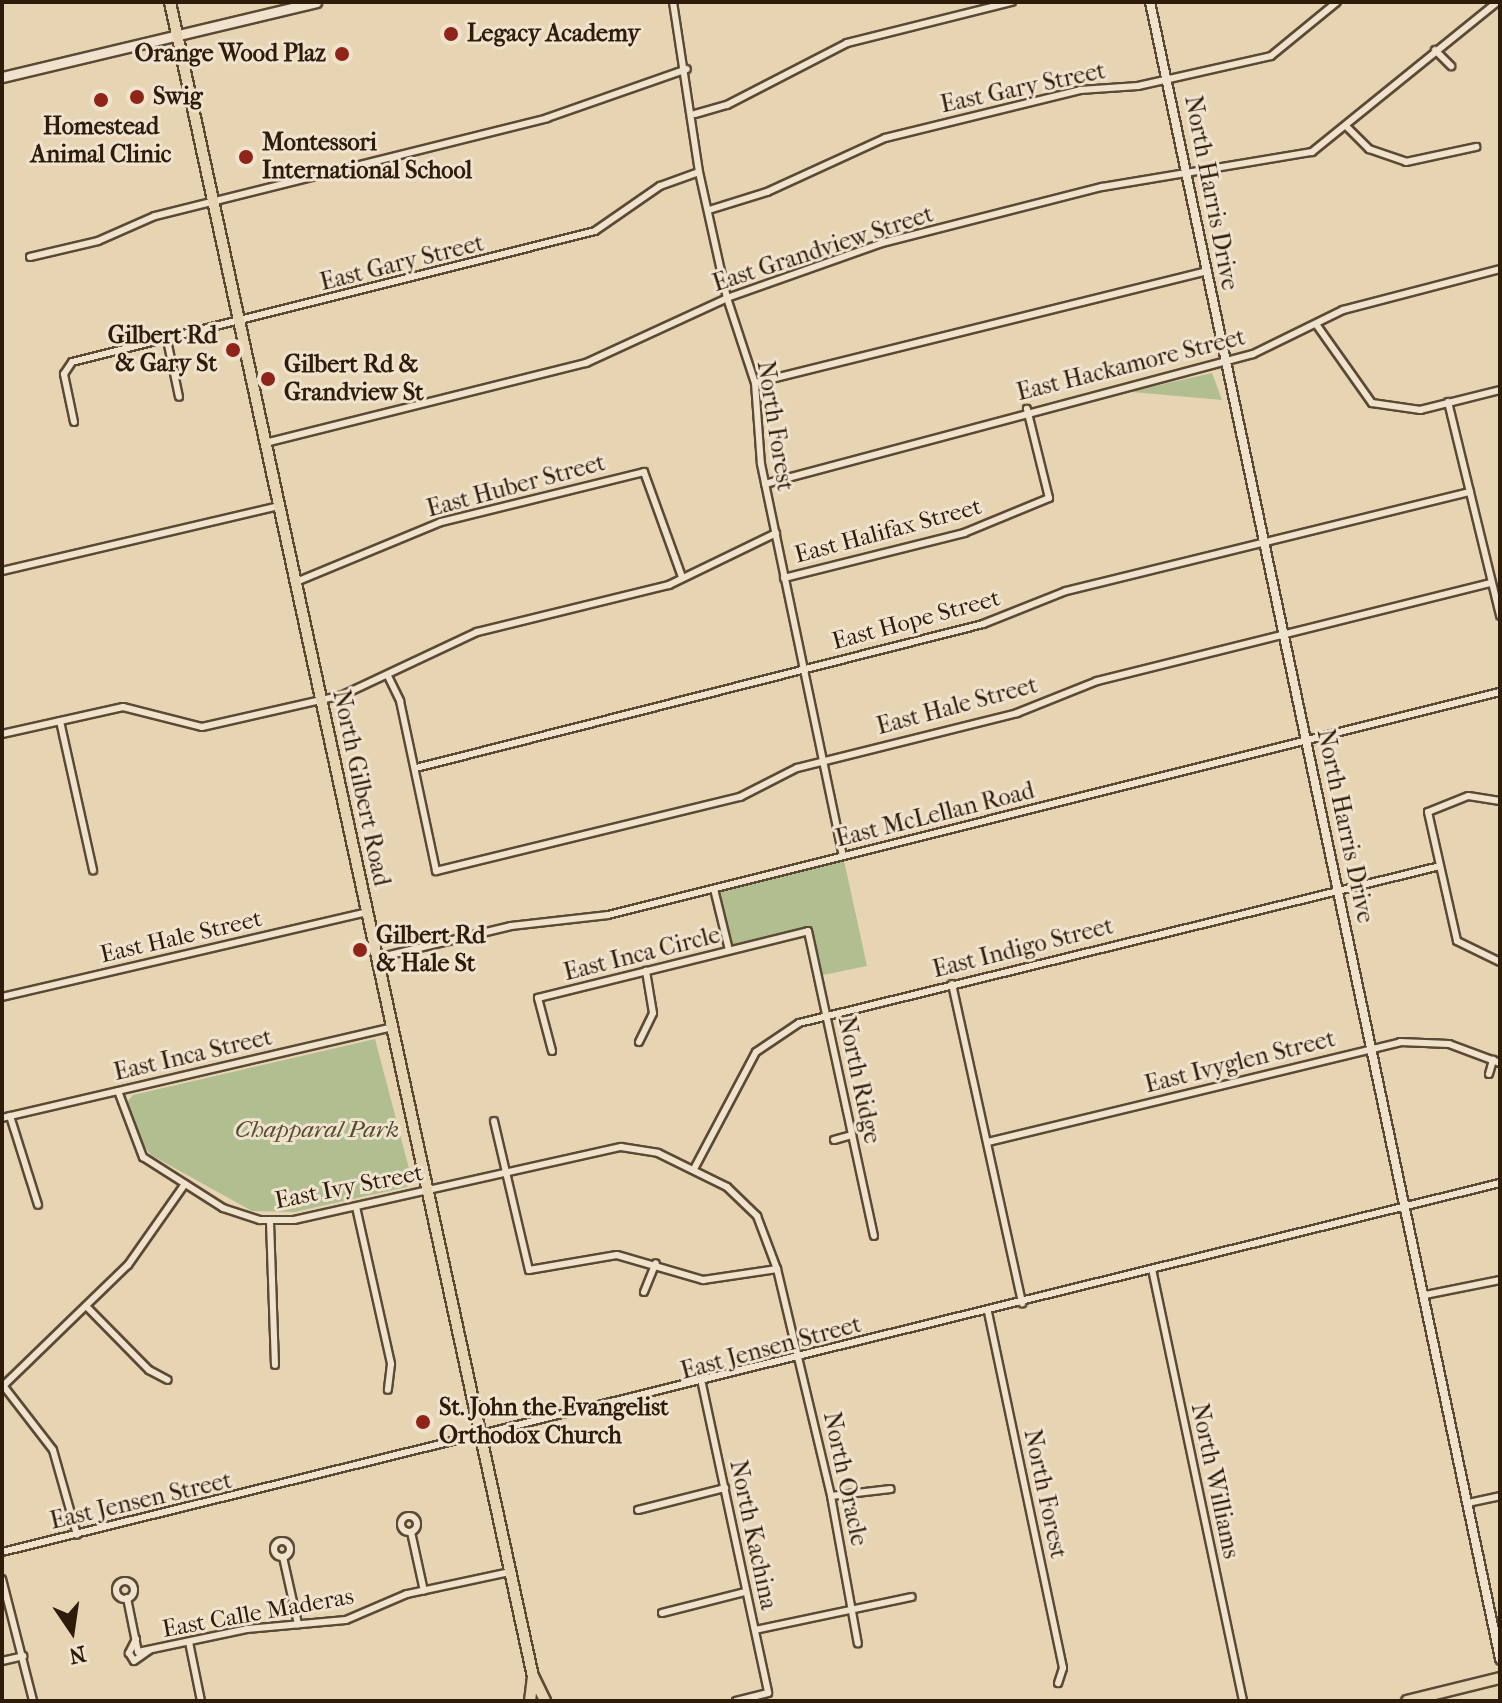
<!DOCTYPE html>
<style>
body{margin:0}
#map{position:relative;width:1502px;height:1703px;overflow:hidden;background:#e7d4b3;font-family:"IM FELL French Canon",serif}
div>[style]{position:absolute}
.green>*{inset:0;background:#b1be90}
.roads{filter:drop-shadow(2px 0 #5c4934) drop-shadow(-2px 0 #5c4934) drop-shadow(0 2px #5c4934) drop-shadow(0 -2px #5c4934)}
.minor>*{height:6px;margin:-3px;padding:0 3px;transform-origin:3px;border-radius:3px;background:#efe3ce}
.minor>.ring{margin:-3px;padding:0;box-sizing:content-box;background:none;border:6px solid #efe3ce;border-radius:50%}
.tertiary>*{height:8px;margin:-4px;padding:0 4px;transform-origin:4px;border-radius:4px;background:#efe3ce}
.secondary>*{height:9px;margin:-4.5px;padding:0 4.5px;transform-origin:4.5px;border-radius:4.5px;background:#efe3ce}
.primary>*{height:10px;margin:-5px;padding:0 5px;transform-origin:5px;border-radius:5px;background:#e7d4b3}
.dots>*{width:22px;height:22px;translate:-50% -50%;box-sizing:border-box;border:4px solid #efe3ce;border-radius:50%}
span{translate:-50% -50%;white-space:nowrap;text-align:center;line-height:1.15;-webkit-text-stroke:6px #efe3ce;paint-order:stroke}
.poi-label{font-size:24px;color:#2e1b0a;font-weight:700}
.left{translate:0 -50%;text-align:left}
.right{translate:-100% -50%;text-align:right}
.street-label{font-size:24px;color:#2e1b0a}
.park-label{font-size:24px;color:#554c32;font-style:italic}
.frame{position:absolute;inset:0;border:4px solid #2e1b0a;pointer-events:none}
.north{position:absolute;left:32px;top:1591px;width:80px;height:80px;-webkit-text-stroke:6px #efe3ce;paint-order:stroke;rotate:167deg;font-size:22px;font-weight:700;line-height:32px;text-align:center;color:#2e1b0a}
.north::after{content:'';display:block;margin:auto;width:28px;height:36px;background:#2e1b0a;clip-path:polygon(50% 0,100% 100%,50% 72%,0 100%)}
</style>
<div id="map">
<div class="green">
<div style="clip-path:polygon(1212px 373px,1222px 400px,1132px 392px,1133px 391px)"></div>
<div style="clip-path:polygon(843px 856px,867px 966px,818px 976px,808px 931px,729px 950px,714px 889px)"></div>
<div style="clip-path:polygon(375px 1039px,412px 1180px,407px 1187px,294px 1212px,252px 1211px,151px 1155px,137px 1138px,127px 1102px,133px 1095px)"></div>
</div>
<div class="roads">
<div class="minor">
<div style="left:673px;top:2px;width:172px;rotate:81.3deg"></div>
<div style="left:699px;top:172px;width:129px;rotate:77.5deg"></div>
<div style="left:727px;top:298px;width:89px;rotate:71.8deg"></div>
<div style="left:755px;top:383px;width:81px;rotate:85.8deg"></div>
<div style="left:761px;top:464px;width:400px;rotate:78.2deg"></div>
<div style="left:1435px;top:50px;width:23px;rotate:45deg"></div>
<div style="left:695px;top:114px;width:33px;rotate:-16deg"></div>
<div style="left:727px;top:105px;width:135px;rotate:-27.3deg"></div>
<div style="left:847px;top:43px;width:170px;rotate:-14deg"></div>
<div style="left:1348px;top:128px;width:30px;rotate:45deg"></div>
<div style="left:1369px;top:149px;width:39px;rotate:19deg"></div>
<div style="left:1406px;top:162px;width:72px;rotate:-12.1deg"></div>
<div style="left:709px;top:210px;width:61px;rotate:-17.2deg"></div>
<div style="left:767px;top:192px;width:130px;rotate:-24.6deg"></div>
<div style="left:885px;top:138px;width:201px;rotate:-13.8deg"></div>
<div style="left:1080px;top:90px;width:58px;rotate:-3.9deg"></div>
<div style="left:1138px;top:86px;width:136px;rotate:-12.7deg"></div>
<div style="left:1271px;top:56px;width:85px;rotate:-39.3deg"></div>
<div style="left:30px;top:257px;width:70px;rotate:-13.2deg"></div>
<div style="left:98px;top:241px;width:62px;rotate:-23.7deg"></div>
<div style="left:155px;top:216px;width:404px;rotate:-14deg"></div>
<div style="left:547px;top:118px;width:148px;rotate:-19.3deg"></div>
<div style="left:1316px;top:324px;width:97px;rotate:54.7deg"></div>
<div style="left:1372px;top:403px;width:49px;rotate:8.3deg"></div>
<div style="left:1420px;top:410px;width:82px;rotate:-14deg"></div>
<div style="left:167px;top:340px;width:58px;rotate:78.1deg"></div>
<div style="left:755px;top:383px;width:463px;rotate:-13.9deg"></div>
<div style="left:1448px;top:402px;width:220px;rotate:76.3deg"></div>
<div style="left:74px;top:422px;width:49px;rotate:-101.8deg"></div>
<div style="left:64px;top:374px;width:14px;rotate:-56deg"></div>
<div style="left:72px;top:362px;width:539px;rotate:-14.06deg"></div>
<div style="left:595px;top:231px;width:79px;rotate:-34.7deg"></div>
<div style="left:660px;top:186px;width:41px;rotate:-19.7deg"></div>
<div style="left:265px;top:443px;width:331px;rotate:-14deg"></div>
<div style="left:586px;top:363px;width:155px;rotate:-24.7deg"></div>
<div style="left:727px;top:298px;width:164px;rotate:-19.5deg"></div>
<div style="left:882px;top:243px;width:227px;rotate:-14.3deg"></div>
<div style="left:1102px;top:187px;width:213px;rotate:-9.5deg"></div>
<div style="left:1312px;top:152px;width:238px;rotate:-39deg"></div>
<div style="left:765px;top:484px;width:505px;rotate:-14.92deg"></div>
<div style="left:1253px;top:354px;width:100px;rotate:-26.1deg"></div>
<div style="left:1343px;top:310px;width:162px;rotate:-14.6deg"></div>
<div style="left:2px;top:571px;width:285px;rotate:-13.2deg"></div>
<div style="left:784px;top:578px;width:186px;rotate:-14deg"></div>
<div style="left:964px;top:533px;width:92px;rotate:-22.4deg"></div>
<div style="left:1049px;top:498px;width:92px;rotate:-103.9deg"></div>
<div style="left:296px;top:582px;width:157px;rotate:-22.5deg"></div>
<div style="left:441px;top:522px;width:209px;rotate:-13.8deg"></div>
<div style="left:644px;top:472px;width:112px;rotate:70.1deg"></div>
<div style="left:388px;top:676px;width:28px;rotate:64deg"></div>
<div style="left:400px;top:701px;width:174px;rotate:78deg"></div>
<div style="left:436px;top:871px;width:313px;rotate:-13.7deg"></div>
<div style="left:740px;top:797px;width:64px;rotate:-27deg"></div>
<div style="left:797px;top:768px;width:227px;rotate:-14deg"></div>
<div style="left:1017px;top:713px;width:86px;rotate:-21.8deg"></div>
<div style="left:1097px;top:681px;width:406px;rotate:-14deg"></div>
<div style="left:60px;top:721px;width:153px;rotate:77.5deg"></div>
<div style="left:2px;top:734px;width:124px;rotate:-12.6deg"></div>
<div style="left:123px;top:707px;width:81px;rotate:14.2deg"></div>
<div style="left:202px;top:727px;width:145px;rotate:-12.8deg"></div>
<div style="left:343px;top:695px;width:148px;rotate:-25.2deg"></div>
<div style="left:477px;top:632px;width:198px;rotate:-13.8deg"></div>
<div style="left:669px;top:585px;width:119px;rotate:-25.9deg"></div>
<div style="left:416px;top:768px;width:585px;rotate:-14.25deg"></div>
<div style="left:983px;top:624px;width:89px;rotate:-21.7deg"></div>
<div style="left:1066px;top:591px;width:416px;rotate:-13.8deg"></div>
<div style="left:1500px;top:801px;width:32px;rotate:-171deg"></div>
<div style="left:1468px;top:796px;width:43px;rotate:158.2deg"></div>
<div style="left:1428px;top:812px;width:132px;rotate:77.3deg"></div>
<div style="left:1457px;top:941px;width:48px;rotate:26deg"></div>
<div style="left:714px;top:889px;width:63px;rotate:76.2deg"></div>
<div style="left:377px;top:958px;width:138px;rotate:-13.4deg"></div>
<div style="left:511px;top:926px;width:98px;rotate:-6.5deg"></div>
<div style="left:608px;top:915px;width:919px;rotate:-14.04deg"></div>
<div style="left:952px;top:984px;width:327px;rotate:77.6deg"></div>
<div style="left:2px;top:997px;width:375px;rotate:-13.1deg"></div>
<div style="left:639px;top:1042px;width:32px;rotate:-64deg"></div>
<div style="left:653px;top:1013px;width:43px;rotate:-99.5deg"></div>
<div style="left:552px;top:1051px;width:55px;rotate:-104.8deg"></div>
<div style="left:538px;top:998px;width:278px;rotate:-13.9deg"></div>
<div style="left:808px;top:931px;width:312px;rotate:77.8deg"></div>
<div style="left:1489px;top:1074px;width:15px;rotate:-74deg"></div>
<div style="left:118px;top:1091px;width:71px;rotate:69.3deg"></div>
<div style="left:143px;top:1157px;width:95px;rotate:32.5deg"></div>
<div style="left:223px;top:1208px;width:39px;rotate:18deg"></div>
<div style="left:260px;top:1220px;width:34px"></div>
<div style="left:294px;top:1220px;width:335px;rotate:-12.6deg"></div>
<div style="left:621px;top:1147px;width:37px;rotate:9deg"></div>
<div style="left:658px;top:1153px;width:77px;rotate:26.2deg"></div>
<div style="left:727px;top:1187px;width:42px;rotate:44deg"></div>
<div style="left:757px;top:1216px;width:57px;rotate:69.3deg"></div>
<div style="left:777px;top:1269px;width:233px;rotate:76.6deg"></div>
<div style="left:831px;top:1496px;width:150px;rotate:79.7deg"></div>
<div style="left:10px;top:1116px;width:93px;rotate:72.5deg"></div>
<div style="left:2px;top:1118px;width:400px;rotate:-13.1deg"></div>
<div style="left:494px;top:1121px;width:153px;rotate:76.8deg"></div>
<div style="left:529px;top:1270px;width:89px;rotate:-9.7deg"></div>
<div style="left:617px;top:1255px;width:90px;rotate:16.2deg"></div>
<div style="left:703px;top:1280px;width:75px;rotate:-8.5deg"></div>
<div style="left:834px;top:1140px;width:19px;rotate:-16deg"></div>
<div style="left:988px;top:1142px;width:424px;rotate:-13.6deg"></div>
<div style="left:1400px;top:1042px;width:49px;rotate:2.3deg"></div>
<div style="left:1449px;top:1044px;width:54px;rotate:20.4deg"></div>
<div style="left:694px;top:1169px;width:132px;rotate:-62.1deg"></div>
<div style="left:756px;top:1052px;width:52px;rotate:-34deg"></div>
<div style="left:799px;top:1023px;width:656px;rotate:-13.76deg"></div>
<div style="left:356px;top:1207px;width:161px;rotate:77.4deg"></div>
<div style="left:391px;top:1364px;width:26px;rotate:97deg"></div>
<div style="left:270px;top:1222px;width:143px;rotate:88deg"></div>
<div style="left:1152px;top:1269px;width:441px;rotate:78.1deg"></div>
<div style="left:644px;top:1292px;width:31px;rotate:-68deg"></div>
<div style="left:1425px;top:1295px;width:76px;rotate:-11.3deg"></div>
<div style="left:86px;top:1306px;width:90px;rotate:45.5deg"></div>
<div style="left:149px;top:1370px;width:21px;rotate:28deg"></div>
<div style="left:988px;top:1312px;width:364px;rotate:78.1deg"></div>
<div style="left:1063px;top:1668px;width:16px;rotate:108deg"></div>
<div style="left:2px;top:1384px;width:83px;rotate:52.3deg"></div>
<div style="left:53px;top:1450px;width:88px;rotate:74.2deg"></div>
<div style="left:702px;top:1384px;width:316px;rotate:77.9deg"></div>
<div style="left:768px;top:1693px;width:33px;rotate:166deg"></div>
<div style="left:2px;top:1387px;width:175px;rotate:-44.1deg"></div>
<div style="left:128px;top:1265px;width:99px;rotate:-54.9deg"></div>
<div style="left:831px;top:1496px;width:60px;rotate:-6.7deg"></div>
<div style="left:1468px;top:1503px;width:33px;rotate:-12deg"></div>
<div style="left:638px;top:1510px;width:90px;rotate:-14.2deg"></div>
<div class="ring" style="left:401px;top:1516px;width:10px;height:10px"></div>
<div style="left:411px;top:1532px;width:60px;rotate:77.6deg"></div>
<div class="ring" style="left:274px;top:1541px;width:10px;height:10px"></div>
<div style="left:2px;top:1552px;width:1543px;rotate:-13.84deg"></div>
<div style="left:283px;top:1557px;width:69px;rotate:77.4deg"></div>
<div style="left:2px;top:1579px;width:126px;rotate:75.7deg"></div>
<div class="ring" style="left:116px;top:1581px;width:12px;height:12px"></div>
<div style="left:127px;top:1598px;width:55px;rotate:78.5deg"></div>
<div style="left:138px;top:1652px;width:111px;rotate:-11.9deg"></div>
<div style="left:247px;top:1629px;width:99px;rotate:-5.2deg"></div>
<div style="left:346px;top:1620px;width:66px;rotate:-23.1deg"></div>
<div style="left:407px;top:1594px;width:105px;rotate:-12.1deg"></div>
<div style="left:662px;top:1613px;width:86px;rotate:-14.2deg"></div>
<div style="left:755px;top:1630px;width:160px;rotate:-11.9deg"></div>
<div style="left:136px;top:1639px;width:16px;rotate:117deg"></div>
<div style="left:129px;top:1653px;width:9px;rotate:58deg"></div>
<div style="left:134px;top:1661px;width:19px;rotate:-35deg"></div>
<div style="left:189px;top:1642px;width:60px;rotate:78.5deg"></div>
<div style="left:2px;top:1661px;width:22px;rotate:-13deg"></div>
</div>
<div class="tertiary">
<div style="left:1150px;top:2px;width:1694px;rotate:78.07deg"></div>
</div>
<div class="secondary">
<div style="left:2px;top:77px;width:323px;rotate:-13.4deg"></div>
</div>
<div class="primary">
<div style="left:170px;top:2px;width:1713px;rotate:77.77deg"></div>
<div style="left:533px;top:1676px;width:28px;rotate:64deg"></div>
<div style="left:530px;top:1701px;width:25px;rotate:-83deg"></div>
<div style="left:1407px;top:1701px;width:96px;rotate:-13.9deg"></div>
</div>
</div>
<div class="dots">
<div style="left:451px;top:34px;background:#8f2418"></div>
<div style="left:342px;top:54px;background:#8f2418"></div>
<div style="left:137px;top:97px;background:#8f2418"></div>
<div style="left:101px;top:100px;background:#8f2418"></div>
<div style="left:246px;top:157px;background:#8f2418"></div>
<div style="left:233px;top:350px;background:#8f2418"></div>
<div style="left:268px;top:379px;background:#8f2418"></div>
<div style="left:360px;top:950px;background:#8f2418"></div>
<div style="left:423px;top:1422px;background:#8f2418"></div>
</div>
<div class="poi-label">
<span class="left" style="left:467px;top:34px">Legacy Academy</span>
<span class="right" style="left:326px;top:54px">Orange Wood Plaz</span>
<span class="left" style="left:153px;top:97px">Swig</span>
<span style="left:101px;top:141px">Homestead<br>Animal Clinic</span>
<span class="left" style="left:262px;top:157px">Montessori<br>International School</span>
<span class="right" style="left:217px;top:350px">Gilbert Rd<br>&amp; Gary St</span>
<span class="left" style="left:284px;top:379px">Gilbert Rd &amp;<br>Grandview St</span>
<span class="left" style="left:376px;top:950px">Gilbert Rd<br>&amp; Hale St</span>
<span class="left" style="left:439px;top:1422px">St. John the Evangelist<br>Orthodox Church</span>
</div>
<div class="street-label">
<span style="left:1023px;top:88px;rotate:-12deg">East Gary Street</span>
<span style="left:1211px;top:193px;rotate:79deg">North Harris Drive</span>
<span style="left:823px;top:249px;rotate:-18deg">East Grandview Street</span>
<span style="left:402px;top:263px;rotate:-14deg">East Gary Street</span>
<span style="left:1131px;top:365px;rotate:-14deg">East Hackamore Street</span>
<span style="left:775px;top:426px;rotate:81deg">North Forest</span>
<span style="left:516px;top:486px;rotate:-15deg">East Huber Street</span>
<span style="left:888px;top:531px;rotate:-15deg">East Halifax Street</span>
<span style="left:916px;top:620px;rotate:-15deg">East Hope Street</span>
<span style="left:957px;top:706px;rotate:-15deg">East Hale Street</span>
<span style="left:361px;top:788px;rotate:78deg">North Gilbert Road</span>
<span style="left:935px;top:815px;rotate:-14deg">East McLellan Road</span>
<span style="left:1345px;top:826px;rotate:78deg">North Harris Drive</span>
<span style="left:181px;top:937px;rotate:-13deg">East Hale Street</span>
<span style="left:1023px;top:948px;rotate:-14deg">East Indigo Street</span>
<span style="left:642px;top:954px;rotate:-14deg">East Inca Circle</span>
<span style="left:193px;top:1055px;rotate:-13deg">East Inca Street</span>
<span style="left:1240px;top:1062px;rotate:-14deg">East Ivyglen Street</span>
<span style="left:859px;top:1080px;rotate:78deg">North Ridge</span>
<span style="left:349px;top:1187px;rotate:-11deg">East Ivy Street</span>
<span style="left:771px;top:1348px;rotate:-15deg">East Jensen Street</span>
<span style="left:845px;top:1479px;rotate:78deg">North Oracle</span>
<span style="left:1215px;top:1481px;rotate:78deg">North Williams</span>
<span style="left:1045px;top:1494px;rotate:78deg">North Forest</span>
<span style="left:141px;top:1501px;rotate:-13deg">East Jensen Street</span>
<span style="left:753px;top:1535px;rotate:78deg">North Kachina</span>
<span style="left:258px;top:1613px;rotate:-10deg">East Calle Maderas</span>
</div>
<div class="park-label">
<span style="left:317px;top:1130px">Chapparal Park</span>
</div>
<div class="frame"></div>
<div class="north">N</div>
</div>
